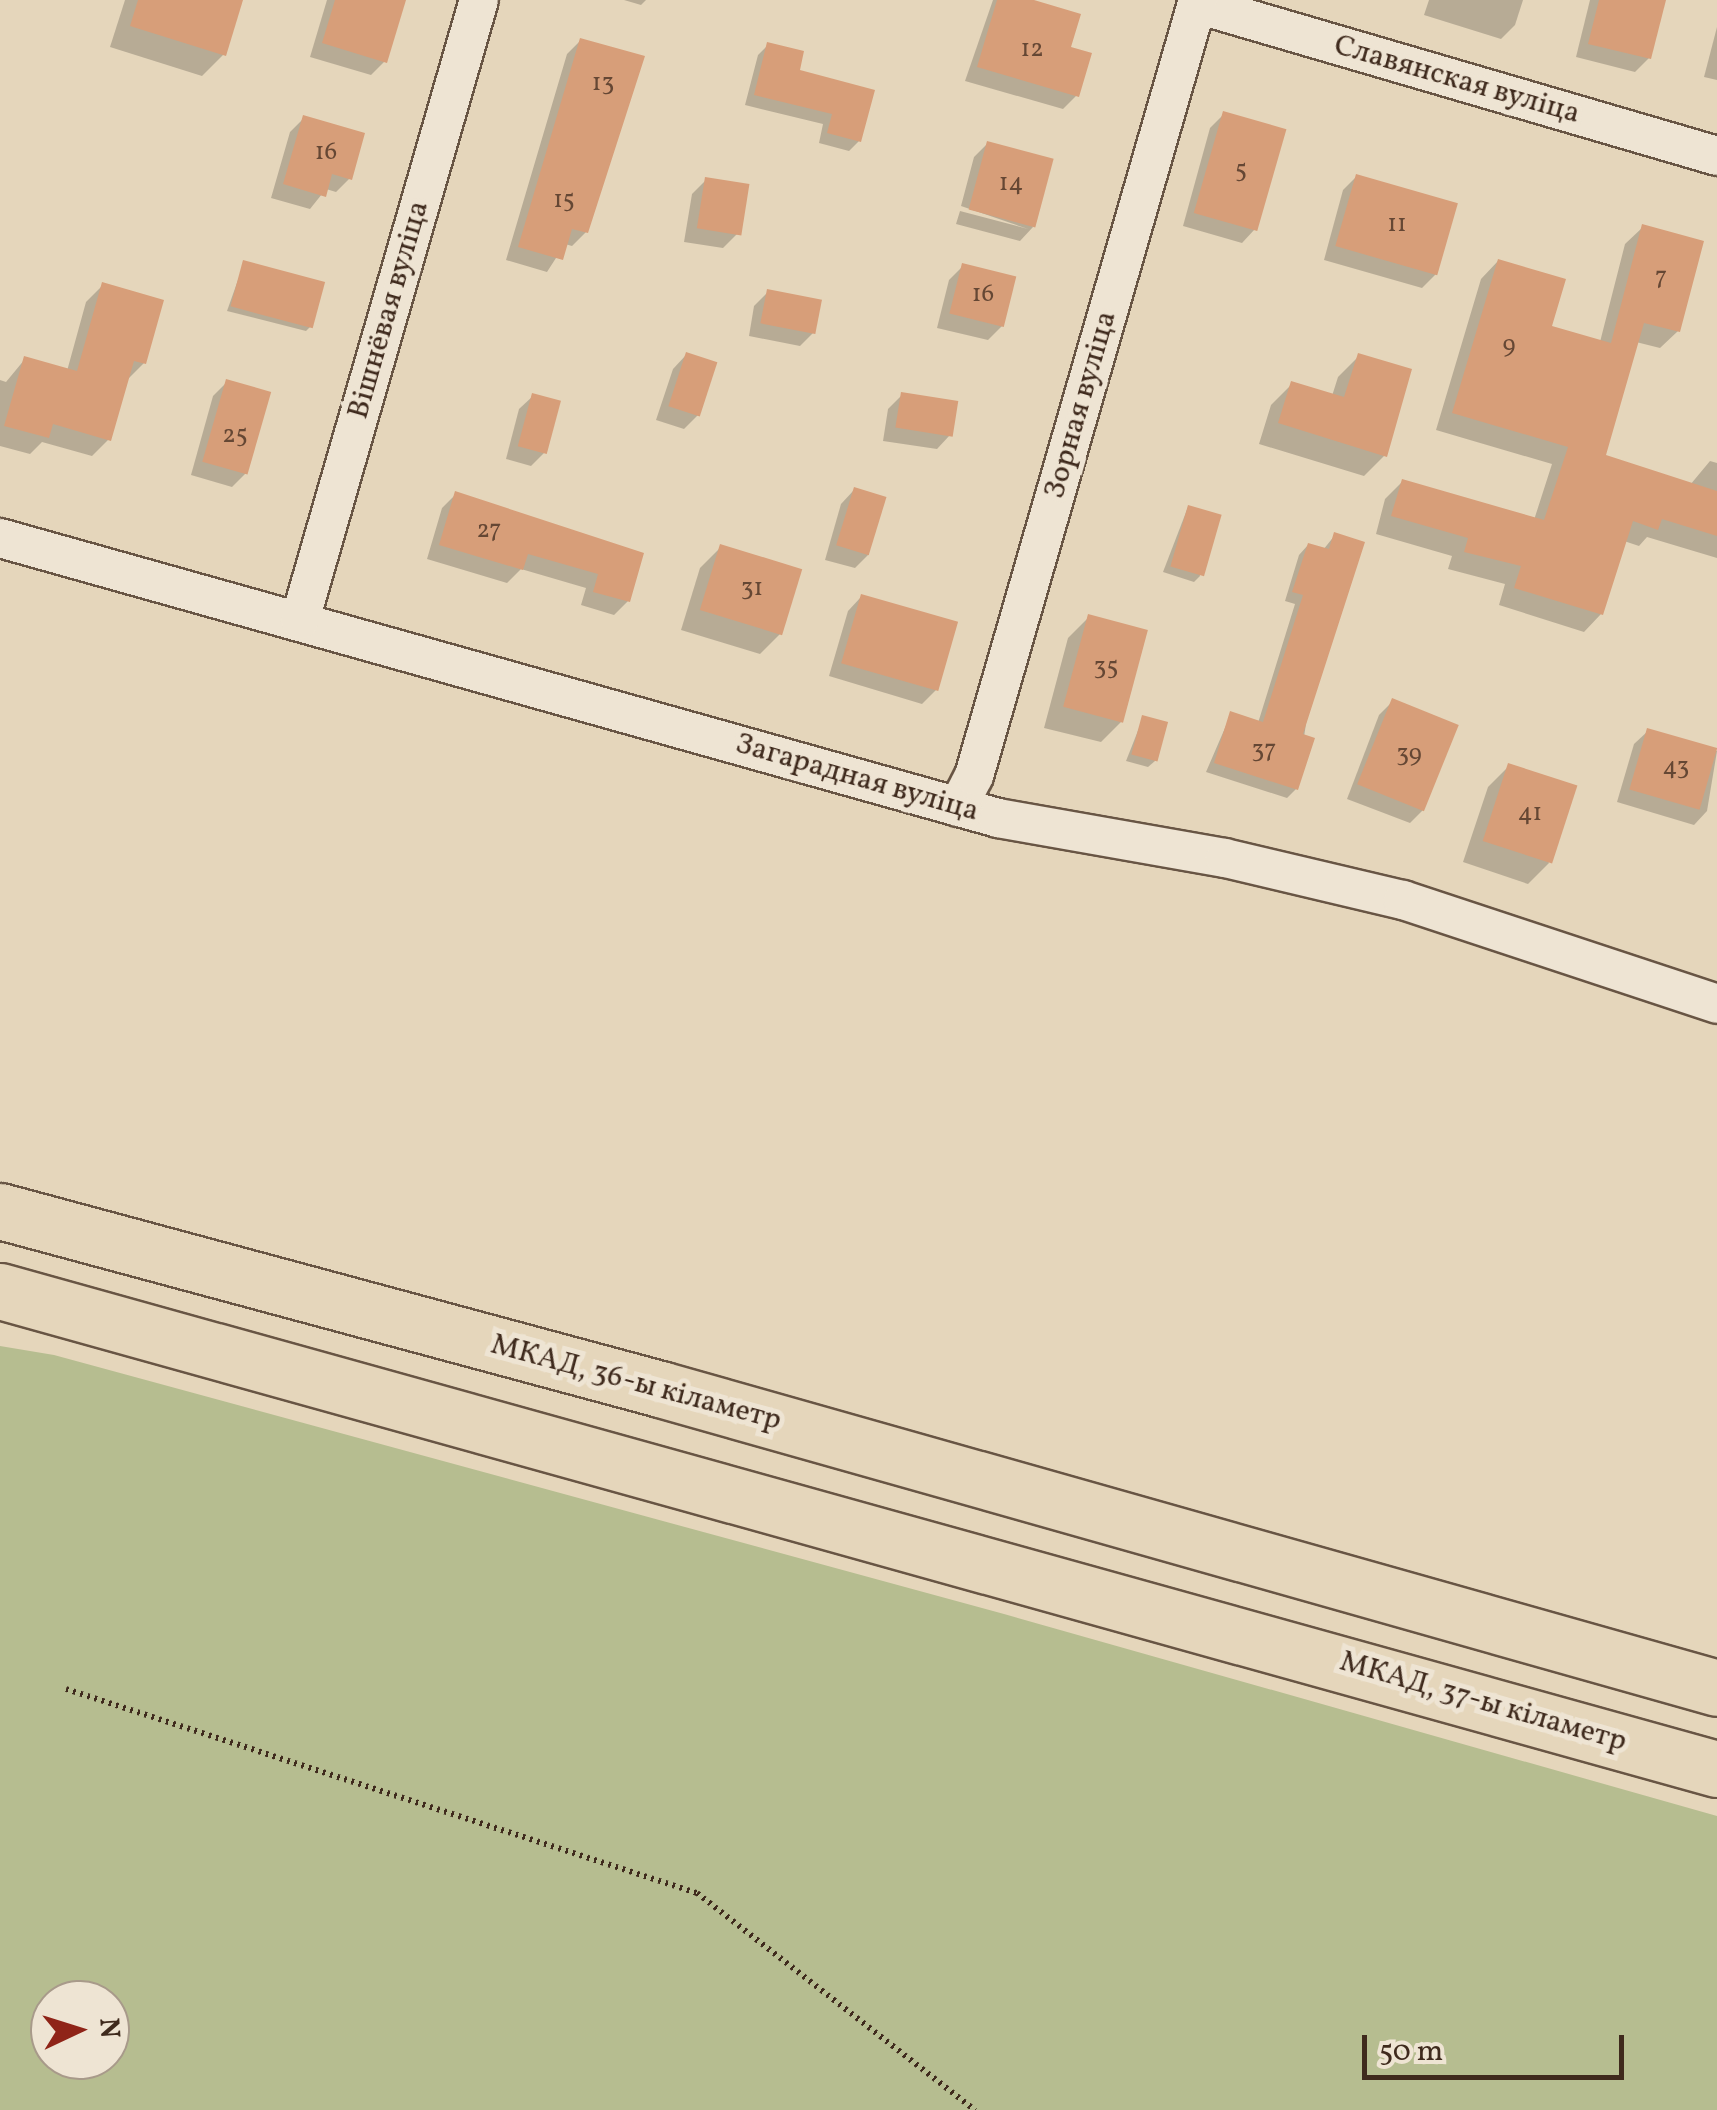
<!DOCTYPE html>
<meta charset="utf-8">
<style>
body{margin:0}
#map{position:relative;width:1717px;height:2110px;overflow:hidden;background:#e5d6bb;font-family:Vollkorn,serif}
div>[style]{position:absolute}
.green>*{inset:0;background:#b6bd90}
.shadow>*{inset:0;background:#0003}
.building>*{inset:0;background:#d79e79;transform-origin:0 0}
.path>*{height:6px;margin-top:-3px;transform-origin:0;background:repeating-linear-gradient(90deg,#3f2a1d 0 2.5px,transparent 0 7.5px)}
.roads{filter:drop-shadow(2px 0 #685544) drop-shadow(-2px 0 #685544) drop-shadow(0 2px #685544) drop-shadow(0 -2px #685544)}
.minor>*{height:38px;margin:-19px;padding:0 19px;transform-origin:19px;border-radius:19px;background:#eee4d3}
.trunk>*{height:55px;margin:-27.5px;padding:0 27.5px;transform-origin:27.5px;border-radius:27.5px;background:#e5d6bb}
span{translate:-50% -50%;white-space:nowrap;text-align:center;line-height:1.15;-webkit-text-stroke:10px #eee4d3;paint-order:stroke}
.number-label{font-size:25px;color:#654734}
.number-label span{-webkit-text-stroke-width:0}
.street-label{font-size:30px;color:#3f2a1d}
.north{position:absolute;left:30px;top:1980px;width:100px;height:100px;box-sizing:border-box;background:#eee4d3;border:2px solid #a89a8a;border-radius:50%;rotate:86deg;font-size:28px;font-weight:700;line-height:40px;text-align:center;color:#3f2a1d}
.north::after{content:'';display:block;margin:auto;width:35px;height:45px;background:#8f2418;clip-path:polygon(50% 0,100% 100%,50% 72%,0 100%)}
.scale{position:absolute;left:1362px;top:2035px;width:262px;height:45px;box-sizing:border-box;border:5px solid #3f2a1d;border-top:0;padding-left:12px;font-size:30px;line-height:35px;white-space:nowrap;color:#3f2a1d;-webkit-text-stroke:8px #eee4d3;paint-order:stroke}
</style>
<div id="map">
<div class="green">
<div style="clip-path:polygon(evenodd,0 1346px,54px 1355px,1004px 1614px,1717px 1816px,1717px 2110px,0 2110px,0 1346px,110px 2000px,110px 2060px,50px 2060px,50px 2000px,110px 2000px)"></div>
</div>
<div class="shadow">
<div style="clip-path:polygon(125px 0,234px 0,223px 55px,202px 76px,110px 47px)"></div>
<div style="clip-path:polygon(327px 0,403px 0,385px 61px,371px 75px,310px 57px)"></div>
<div style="clip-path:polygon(624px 0,646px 0,641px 5px)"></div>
<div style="clip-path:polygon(993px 0,1025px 0,1068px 49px,1076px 96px,1063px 109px,965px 81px)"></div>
<div style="clip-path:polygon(1429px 0,1523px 0,1515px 25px,1501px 39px,1424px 15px)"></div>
<div style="clip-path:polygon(1590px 0,1663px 0,1649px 58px,1635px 72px,1576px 57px)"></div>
<div style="clip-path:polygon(1717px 27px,1717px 80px,1704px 77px)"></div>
<div style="clip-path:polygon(581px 40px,586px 232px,572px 246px,565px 244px,547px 272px,506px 260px,567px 54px)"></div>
<div style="clip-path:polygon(768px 45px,859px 141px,849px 151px,819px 143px,823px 124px,745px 105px,758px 55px)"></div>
<div style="clip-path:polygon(1224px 114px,1255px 229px,1242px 243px,1183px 226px,1210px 128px)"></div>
<div style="clip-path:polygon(304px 118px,350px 178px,336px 192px,326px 189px,310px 209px,271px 198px,290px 132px)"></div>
<div style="clip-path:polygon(987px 144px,1033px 227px,1020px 241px,956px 224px,960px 211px,1028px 229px,961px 206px,974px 157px)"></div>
<div style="clip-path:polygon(1357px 176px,1436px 274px,1422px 288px,1324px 260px,1343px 190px)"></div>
<div style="clip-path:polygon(706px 180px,737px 234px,723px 248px,684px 242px,692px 194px)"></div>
<div style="clip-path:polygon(1643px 227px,1678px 331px,1660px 348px,1636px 342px,1603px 457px,1690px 485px,1710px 461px,1717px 463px,1717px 558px,1647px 537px,1639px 546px,1624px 541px,1601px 614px,1584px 632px,1499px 605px,1505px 584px,1448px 569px,1452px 556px,1376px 534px,1385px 499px,1402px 482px,1534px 520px,1552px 464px,1436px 430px,1481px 279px,1498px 261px,1549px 327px,1600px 342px,1625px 244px)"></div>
<div style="clip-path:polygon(244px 263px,312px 325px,306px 331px,227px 311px)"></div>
<div style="clip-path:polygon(963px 266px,1002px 326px,988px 340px,937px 328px,949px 280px)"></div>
<div style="clip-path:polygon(103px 285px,144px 363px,126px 381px,109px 439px,92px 456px,42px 442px,30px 454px,0 446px,0 380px,6px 382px,25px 359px,67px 371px,86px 302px)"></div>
<div style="clip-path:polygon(768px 292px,814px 332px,800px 346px,749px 336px,754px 306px)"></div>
<div style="clip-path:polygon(686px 355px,698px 415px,684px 429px,656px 420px,673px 369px)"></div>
<div style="clip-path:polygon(1359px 356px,1385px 455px,1364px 476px,1259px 444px,1271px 405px,1292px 384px,1332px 396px,1338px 377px)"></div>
<div style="clip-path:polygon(227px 382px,246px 473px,232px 487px,191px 475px,213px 396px)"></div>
<div style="clip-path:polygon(902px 395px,950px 435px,937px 449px,883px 441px,888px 409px)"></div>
<div style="clip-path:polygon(533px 396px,545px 452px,531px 466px,506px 459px,519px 409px)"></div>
<div style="clip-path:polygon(854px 490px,869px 554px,855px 568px,825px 560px,841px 504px)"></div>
<div style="clip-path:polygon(456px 494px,641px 555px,628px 601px,614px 615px,581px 605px,586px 588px,521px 569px,507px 583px,427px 559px,442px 508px)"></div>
<div style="clip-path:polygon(1188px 507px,1200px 576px,1194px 582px,1163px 572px)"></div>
<div style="clip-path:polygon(1335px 535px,1296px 789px,1287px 798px,1206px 772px,1231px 714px,1258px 723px,1295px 604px,1285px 601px,1299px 555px,1308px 545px,1323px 550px)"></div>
<div style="clip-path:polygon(721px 547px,781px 633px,760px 654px,681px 630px,700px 568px)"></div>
<div style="clip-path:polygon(861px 597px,936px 690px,922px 704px,829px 676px,848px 611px)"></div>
<div style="clip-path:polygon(1089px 617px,1122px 721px,1101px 742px,1044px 728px,1068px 638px)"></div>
<div style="clip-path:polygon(1393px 701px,1423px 810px,1410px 823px,1347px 799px,1379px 715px)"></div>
<div style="clip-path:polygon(1143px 718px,1155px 761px,1148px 767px,1126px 761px)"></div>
<div style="clip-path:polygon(1648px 731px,1717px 751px,1707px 811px,1694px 825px,1617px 802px,1634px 744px)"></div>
<div style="clip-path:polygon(1509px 766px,1549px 863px,1528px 884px,1463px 862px,1488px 787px)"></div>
</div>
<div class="building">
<div style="clip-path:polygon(138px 0,243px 0,226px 56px,130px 26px)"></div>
<div style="clip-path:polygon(335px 0,406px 0,387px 63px,322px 43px)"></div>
<div style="clip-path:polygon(997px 0,1034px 0,1081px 14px,1071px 47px,1092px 53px,1079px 97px,977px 67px)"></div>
<div style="clip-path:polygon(1599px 0,1666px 0,1651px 59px,1588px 44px)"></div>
<div style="clip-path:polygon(580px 38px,645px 56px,588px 233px,572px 229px,563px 260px,518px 247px)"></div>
<div style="clip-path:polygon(767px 42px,804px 51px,800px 70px,875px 90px,861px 142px,827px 133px,832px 114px,754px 95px)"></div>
<div style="left:1223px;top:111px;width:66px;height:106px;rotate:16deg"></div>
<div style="clip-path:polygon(303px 115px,365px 133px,352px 180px,332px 174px,326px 197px,283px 184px)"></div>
<div style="left:987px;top:141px;width:69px;height:71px;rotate:15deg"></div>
<div style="left:1356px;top:174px;width:106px;height:75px;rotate:16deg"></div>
<div style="left:705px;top:177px;width:45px;height:52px;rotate:9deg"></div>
<div style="clip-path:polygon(1642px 224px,1704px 241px,1680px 332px,1644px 323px,1606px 455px,1717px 491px,1717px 536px,1662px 519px,1658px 530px,1633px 521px,1603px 615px,1514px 588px,1521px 566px,1464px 552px,1468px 538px,1391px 516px,1402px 479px,1544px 520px,1568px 447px,1452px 413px,1498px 259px,1566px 279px,1552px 326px,1611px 343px)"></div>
<div style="left:243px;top:260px;width:85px;height:48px;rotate:15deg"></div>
<div style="left:962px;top:263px;width:56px;height:52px;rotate:14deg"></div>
<div style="clip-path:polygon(102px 282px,164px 300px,146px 364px,134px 361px,111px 441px,53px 424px,49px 438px,4px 426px,24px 356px,77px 371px)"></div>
<div style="left:767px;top:289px;width:56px;height:35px;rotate:11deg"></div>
<div style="left:686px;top:352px;width:33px;height:57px;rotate:18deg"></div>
<div style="clip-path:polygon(1358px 353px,1412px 369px,1387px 457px,1278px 423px,1291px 381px,1344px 397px)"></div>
<div style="left:226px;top:379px;width:47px;height:86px;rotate:16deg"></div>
<div style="left:901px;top:392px;width:58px;height:36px;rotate:9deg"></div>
<div style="left:532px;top:393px;width:30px;height:55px;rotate:15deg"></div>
<div style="left:854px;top:487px;width:34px;height:61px;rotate:17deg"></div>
<div style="clip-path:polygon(455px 491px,644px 553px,630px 602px,593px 592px,598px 574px,528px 554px,523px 570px,439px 545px)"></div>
<div style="left:1188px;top:505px;width:35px;height:64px;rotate:16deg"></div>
<div style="clip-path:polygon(1334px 532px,1365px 542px,1303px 734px,1315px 738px,1298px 790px,1214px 763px,1230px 711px,1263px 722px,1303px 595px,1292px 592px,1308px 543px,1329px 549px)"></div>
<div style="left:720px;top:544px;width:86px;height:69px;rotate:17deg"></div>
<div style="left:861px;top:594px;width:101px;height:72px;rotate:16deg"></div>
<div style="left:1088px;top:614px;width:62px;height:96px;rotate:15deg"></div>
<div style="left:1392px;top:698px;width:72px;height:93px;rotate:22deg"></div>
<div style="left:1142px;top:715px;width:27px;height:41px;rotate:15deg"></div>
<div style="left:1647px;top:728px;width:73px;height:64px;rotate:16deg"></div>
<div style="left:1508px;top:763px;width:73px;height:82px;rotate:18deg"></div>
</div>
<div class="path">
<div style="left:66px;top:1689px;width:663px;rotate:17.92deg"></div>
<div style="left:697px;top:1893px;width:353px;rotate:38deg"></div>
</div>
<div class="roads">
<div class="minor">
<div style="left:1197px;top:4px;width:542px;rotate:16.29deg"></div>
<div style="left:0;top:538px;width:1037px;rotate:15.67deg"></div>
<div style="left:998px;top:818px;width:230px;rotate:10deg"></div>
<div style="left:1225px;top:858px;width:183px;rotate:13.3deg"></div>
<div style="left:1403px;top:900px;width:331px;rotate:18.3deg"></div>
<div style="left:300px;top:620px;width:645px;rotate:-73.9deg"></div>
<div style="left:958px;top:807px;width:35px;rotate:-63deg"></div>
<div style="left:974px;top:776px;width:808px;rotate:-73.9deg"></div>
</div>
<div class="trunk">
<div style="left:0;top:1211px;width:684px;rotate:15.09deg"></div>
<div style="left:660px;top:1389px;width:1098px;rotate:15.79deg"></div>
<div style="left:0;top:1291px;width:1782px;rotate:15.56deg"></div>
</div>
</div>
<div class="number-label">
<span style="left:1032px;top:50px">12</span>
<span style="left:603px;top:84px">13</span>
<span style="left:326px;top:153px">16</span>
<span style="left:1241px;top:171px">5</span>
<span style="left:1011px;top:184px">14</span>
<span style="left:564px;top:201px">15</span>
<span style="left:1397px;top:225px">11</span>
<span style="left:1661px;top:278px">7</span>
<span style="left:983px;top:295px">16</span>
<span style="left:1509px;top:346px">9</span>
<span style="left:235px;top:436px">25</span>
<span style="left:489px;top:531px">27</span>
<span style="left:752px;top:589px">31</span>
<span style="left:1106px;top:668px">35</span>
<span style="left:1264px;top:751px">37</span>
<span style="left:1409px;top:755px">39</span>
<span style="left:1676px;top:768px">43</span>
<span style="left:1530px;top:814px">41</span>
</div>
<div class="street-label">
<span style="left:1457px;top:80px;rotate:16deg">Славянская вуліца</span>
<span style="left:389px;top:310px;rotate:-74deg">Вішнёвая вуліца</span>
<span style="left:1081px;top:405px;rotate:-74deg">Зорная вуліца</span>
<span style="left:857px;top:778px;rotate:16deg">Загарадная вуліца</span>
<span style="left:636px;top:1383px;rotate:15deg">МКАД, 36-ы кіламетр</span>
<span style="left:1483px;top:1702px;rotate:16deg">МКАД, 37-ы кіламетр</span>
</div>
<div class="north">N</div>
<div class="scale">50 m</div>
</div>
